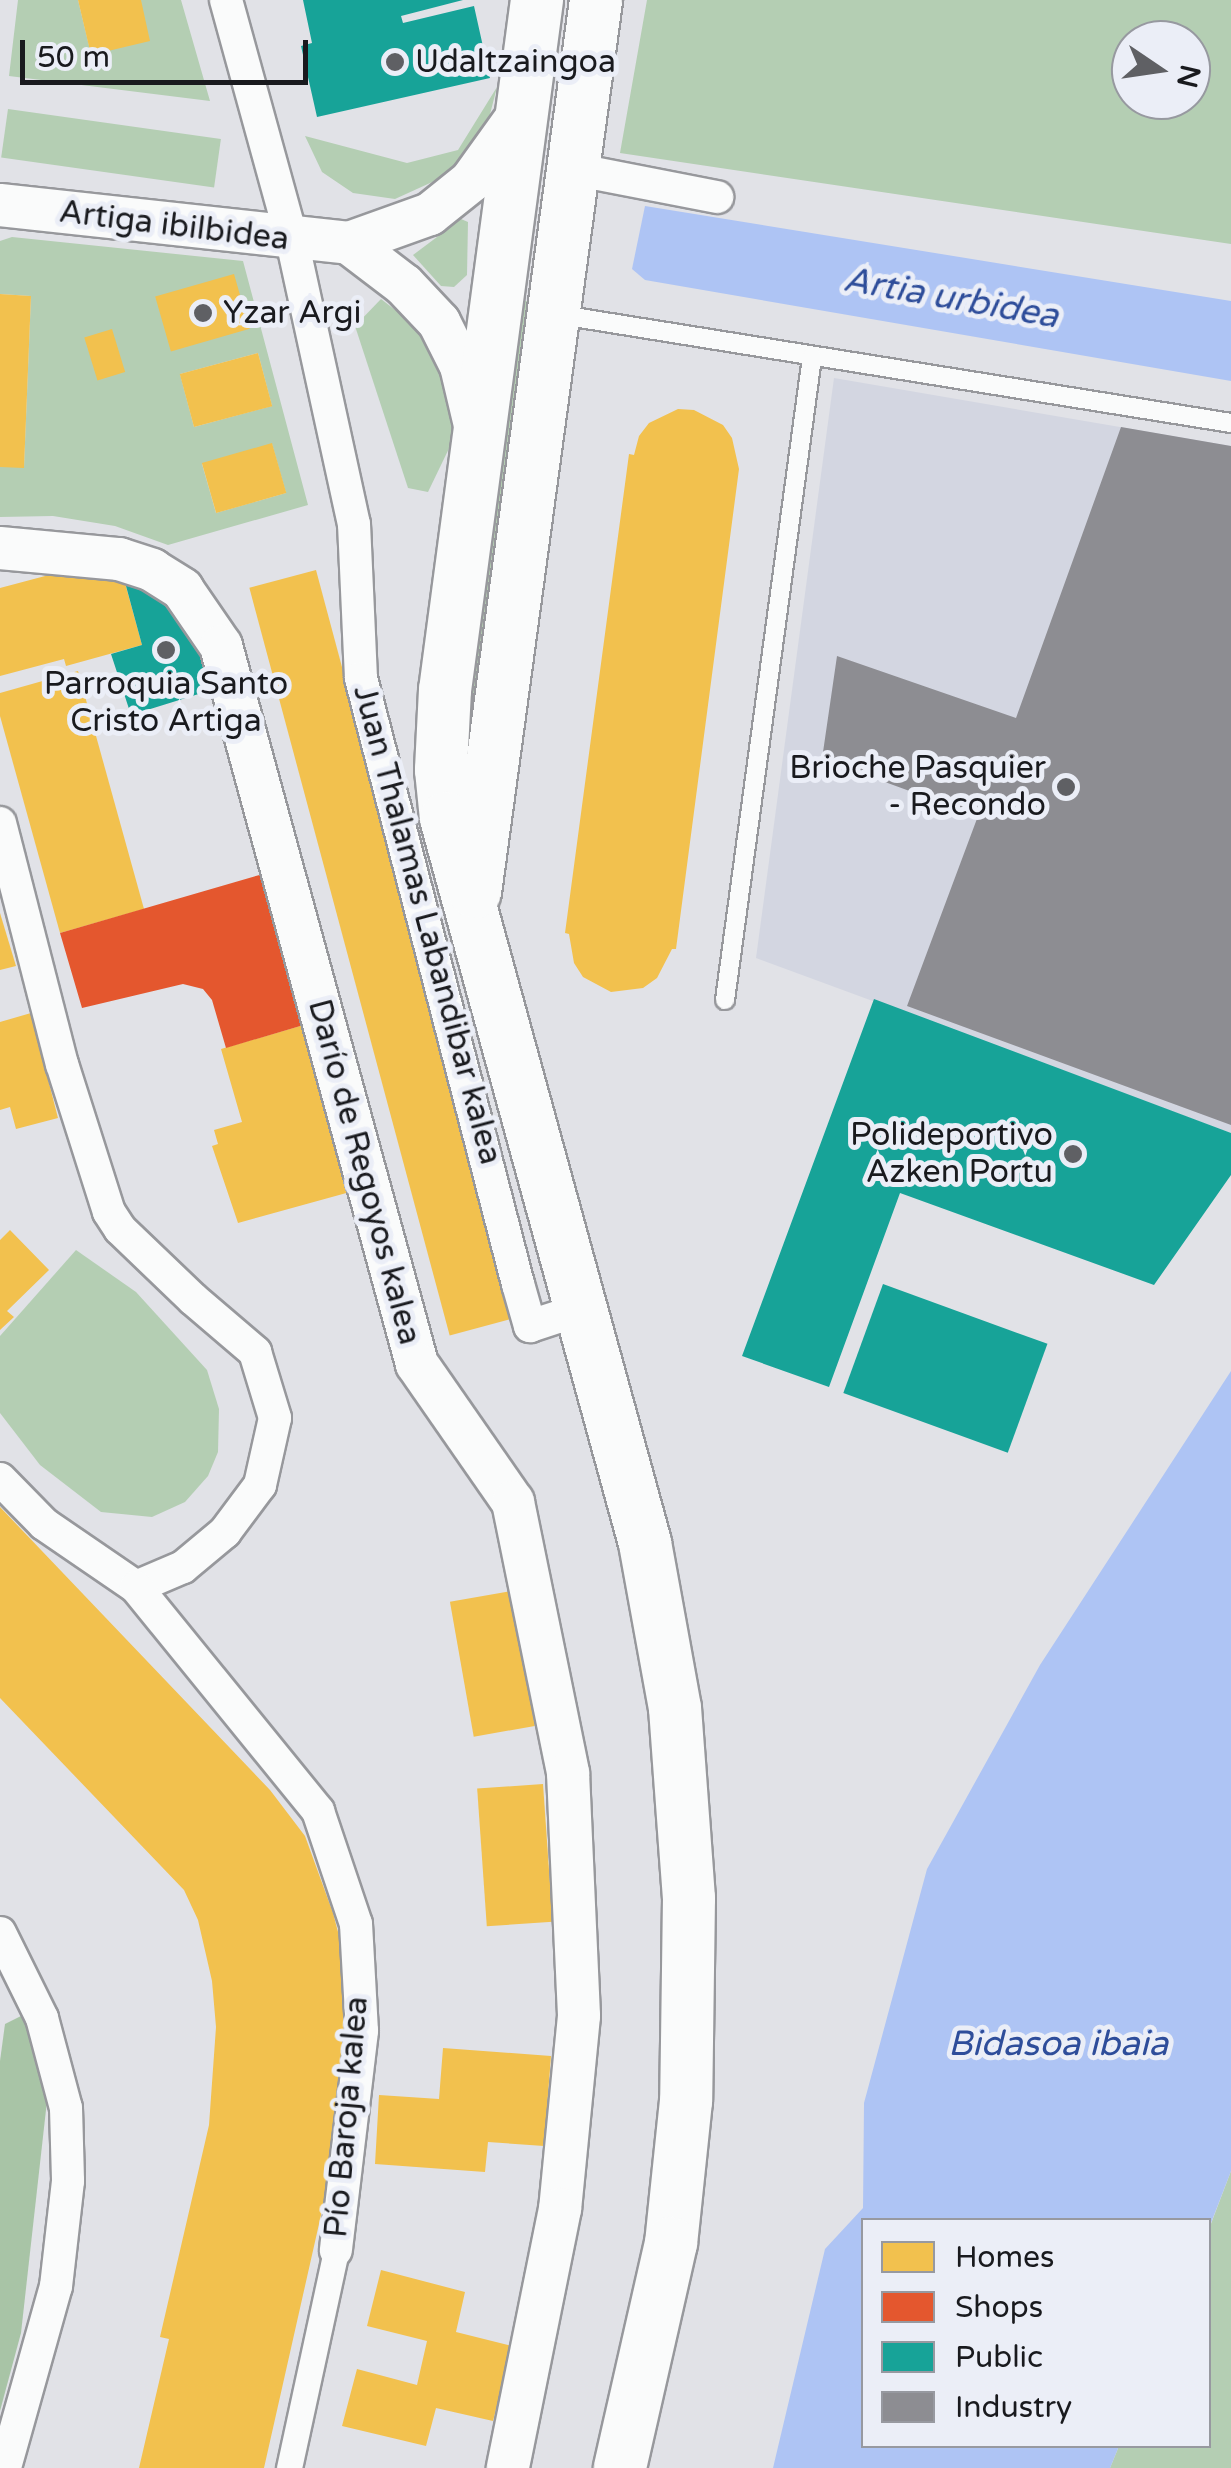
<!DOCTYPE html>
<meta charset="utf-8">
<style>
body{margin:0}
#map{position:relative;width:1231px;height:2468px;overflow:hidden;background:#e1e2e7;font-family:"Varela Round",sans-serif}
div>[style]{position:absolute}
.built>*{inset:0;background:#d3d6e1}
.green>*{inset:0;background:#b4ceb3;transform-origin:0 0}
.forest>*{inset:0;background:#a8c4a6}
.water>*{inset:0;background:#aec4f4}
.homes>*{inset:0;background:#f2c14e;transform-origin:0 0}
.shops>*{inset:0;background:#e4572e}
.public>*{inset:0;background:#17a398;transform-origin:0 0}
.industry>*{inset:0;background:#8d8d92}
.roads{filter:drop-shadow(2px 0 #97989c) drop-shadow(-2px 0 #97989c) drop-shadow(0 2px #97989c) drop-shadow(0 -2px #97989c)}
.service>*{height:18px;margin:-9px;padding:0 9px;transform-origin:9px;border-radius:9px;background:#fafbfb}
.pedestrian>*{height:25px;margin:-12.5px;padding:0 12.5px;transform-origin:12.5px;border-radius:12.5px;background:#fafbfb}
.minor>*{height:32px;margin:-16px;padding:0 16px;transform-origin:16px;border-radius:16px;background:#fafbfb}
.tertiary>*{height:42px;margin:-21px;padding:0 21px;transform-origin:21px;border-radius:21px;background:#fafbfb}
.primary>*{height:52px;margin:-26px;padding:0 26px;transform-origin:26px;border-radius:26px;background:#fafbfb}
.dots>*{width:28px;height:28px;translate:-50% -50%;box-sizing:border-box;border:5px solid #ebeef7;border-radius:50%}
span{translate:-50% -50%;white-space:nowrap;text-align:center;line-height:1.15;-webkit-text-stroke:10px #ebeef7;paint-order:stroke}
.poi-label{font-size:32px;color:#191a1e}
.left{translate:0 -50%;text-align:left}
.right{translate:-100% -50%;text-align:right}
.street-label{font-size:32px;color:#191a1e}
.water-label{font-size:35px;color:#2e4d9a;font-style:italic}
.legend{position:absolute;left:861px;top:2218px;width:350px;height:230px;box-sizing:border-box;background:#ebeef7;border:2px solid #9799a0;margin:0;padding:12px 18px;list-style:none;font-size:30px;color:#191a1e}
.legend li{display:flex;align-items:center;gap:20px;height:50px}
.legend b{width:50px;border:2px solid #9799a0}
.north{position:absolute;left:1111px;top:20px;width:100px;height:100px;box-sizing:border-box;background:#ebeef7;border:2px solid #9799a0;border-radius:50%;rotate:103deg;font-size:28px;font-weight:700;line-height:40px;text-align:center;color:#191a1e}
.north::after{content:'';display:block;margin:auto;width:35px;height:45px;background:#5f6064;clip-path:polygon(50% 0,100% 100%,50% 72%,0 100%)}
.scale{position:absolute;left:20px;top:40px;width:288px;height:45px;box-sizing:border-box;border:5px solid #191a1e;border-top:0;padding-left:12px;font-size:30px;line-height:35px;white-space:nowrap;color:#191a1e;-webkit-text-stroke:8px #ebeef7;paint-order:stroke}
</style>
<div id="map">
<div class="built">
<div style="clip-path:polygon(834px 378px,1231px 446px,1231px 1133px,756px 958px)"></div>
</div>
<div class="green">
<div style="clip-path:polygon(18px 0,78px 0,91px 54px,141px 0,181px 0,210px 101px,9px 76px)"></div>
<div style="clip-path:polygon(evenodd,647px 0,1231px 0,1231px 244px,620px 153px,647px 0,1131px 40px,1191px 40px,1191px 100px,1131px 100px,1131px 40px)"></div>
<div style="clip-path:polygon(497px 87px,488px 122px,452px 173px,395px 199px,353px 193px,322px 172px,305px 136px,407px 163px,458px 150px)"></div>
<div style="left:8px;top:109px;width:215px;height:49px;rotate:8deg"></div>
<div style="clip-path:polygon(461px 219px,468px 222px,467px 275px,454px 287px,441px 286px,413px 255px)"></div>
<div style="clip-path:polygon(evenodd,12px 237px,243px 261px,308px 505px,168px 545px,115px 526px,53px 516px,0 517px,0 467px,24px 467px,31px 296px,0 294px,0 241px,12px 237px,258px 353px,272px 406px,194px 427px,180px 374px,258px 353px,12px 237px,272px 444px,286px 493px,216px 513px,202px 464px,272px 444px)"></div>
<div style="clip-path:polygon(381px 299px,412px 323px,444px 369px,455px 436px,428px 492px,408px 488px,355px 326px)"></div>
<div style="clip-path:polygon(522px 300px,530px 302px,461px 795px,458px 771px)"></div>
<div style="clip-path:polygon(76px 1250px,136px 1292px,207px 1370px,219px 1409px,218px 1452px,208px 1476px,185px 1502px,152px 1517px,101px 1512px,40px 1465px,0 1413px,0 1336px)"></div>
<div style="clip-path:polygon(1231px 2171px,1231px 2468px,1110px 2468px,1119px 2446px,1208px 2446px,1209px 2229px)"></div>
</div>
<div class="forest">
<div style="clip-path:polygon(25px 2014px,48px 2092px,21px 2333px,0 2411px,0 2061px,5px 2024px)"></div>
</div>
<div class="water">
<div style="clip-path:polygon(645px 206px,1231px 301px,1231px 381px,645px 280px,632px 269px)"></div>
<div style="clip-path:polygon(1231px 1371px,1231px 2171px,1209px 2228px,1208px 2220px,864px 2220px,864px 2446px,1119px 2446px,1110px 2468px,773px 2468px,825px 2249px,863px 2208px,864px 2103px,927px 1869px,1040px 1665px)"></div>
</div>
<div class="homes">
<div style="clip-path:polygon(78px 0,141px 0,150px 41px,91px 55px)"></div>
<div style="left:234px;top:274px;width:57px;height:82px;rotate:74deg"></div>
<div style="clip-path:polygon(0 294px,31px 296px,24px 468px,0 467px)"></div>
<div style="left:112px;top:329px;width:45px;height:29px;rotate:73deg"></div>
<div style="left:258px;top:353px;width:55px;height:81px;rotate:75deg"></div>
<div style="clip-path:polygon(678px 409px,694px 410px,723px 425px,732px 438px,739px 469px,676px 949px,672px 949px,657px 978px,643px 988px,611px 992px,583px 977px,574px 963px,569px 934px,565px 933px,629px 454px,634px 455px,639px 436px,649px 423px)"></div>
<div style="left:272px;top:443px;width:52px;height:73px;rotate:74deg"></div>
<div style="clip-path:polygon(79px 567px,122px 572px,142px 645px,66px 666px,64px 659px,0 676px,0 588px)"></div>
<div style="left:316px;top:570px;width:774px;height:69px;rotate:75deg"></div>
<div style="clip-path:polygon(78px 671px,144px 909px,60px 933px,0 716px,0 693px)"></div>
<div style="clip-path:polygon(0 913px,16px 966px,0 970px)"></div>
<div style="clip-path:polygon(31px 1013px,58px 1118px,16px 1129px,10px 1107px,0 1110px,0 1022px)"></div>
<div style="clip-path:polygon(307px 1024px,350px 1192px,238px 1223px,212px 1146px,218px 1144px,214px 1130px,242px 1122px,221px 1049px)"></div>
<div style="clip-path:polygon(10px 1230px,49px 1270px,7px 1311px,14px 1317px,0 1330px,0 1240px)"></div>
<div style="clip-path:polygon(0 1507px,270px 1790px,305px 1836px,333px 1913px,342px 1947px,348px 2038px,335px 2153px,264px 2468px,139px 2468px,169px 2339px,160px 2337px,209px 2125px,216px 2027px,212px 1981px,198px 1920px,184px 1890px,0 1698px)"></div>
<div style="left:511px;top:1591px;width:137px;height:62px;rotate:80deg"></div>
<div style="left:543px;top:1784px;width:138px;height:66px;rotate:86deg"></div>
<div style="clip-path:polygon(443px 2048px,551px 2056px,544px 2146px,488px 2142px,485px 2172px,375px 2164px,379px 2095px,439px 2099px)"></div>
<div style="clip-path:polygon(381px 2270px,465px 2292px,456px 2332px,512px 2346px,493px 2421px,436px 2408px,426px 2446px,342px 2426px,357px 2369px,417px 2385px,427px 2341px,367px 2326px)"></div>
</div>
<div class="shops">
<div style="clip-path:polygon(263px 874px,307px 1024px,226px 1048px,212px 1000px,203px 989px,183px 984px,82px 1008px,60px 933px)"></div>
</div>
<div class="public">
<div style="clip-path:polygon(303px 0,463px 0,401px 16px,403px 23px,474px 6px,490px 78px,317px 117px,301px 46px,312px 43px)"></div>
<div style="clip-path:polygon(126px 586px,160px 588px,179px 607px,218px 688px,131px 715px,111px 654px,142px 645px)"></div>
<div style="clip-path:polygon(874px 999px,1231px 1133px,1231px 1175px,1154px 1285px,900px 1193px,829px 1387px,742px 1356px)"></div>
<div style="left:883px;top:1284px;width:175px;height:116px;rotate:20deg"></div>
</div>
<div class="industry">
<div style="clip-path:polygon(1121px 427px,1231px 446px,1231px 1125px,907px 1006px,978px 816px,822px 759px,837px 656px,1016px 718px)"></div>
</div>
<div class="roads">
<div class="service">
<div style="left:555px;top:314px;width:685px;rotate:9.16deg"></div>
<div style="left:725px;top:1000px;width:649px;rotate:-82.29deg"></div>
</div>
<div class="pedestrian">
<div style="left:289px;top:2468px;width:223px;rotate:-77.8deg"></div>
</div>
<div class="minor">
<div style="left:226px;top:0;width:249px;rotate:74.6deg"></div>
<div style="left:292px;top:240px;width:291px;rotate:77.7deg"></div>
<div style="left:354px;top:524px;width:154px;rotate:87.4deg"></div>
<div style="left:361px;top:678px;width:626px;rotate:75.48deg"></div>
<div style="left:518px;top:1284px;width:44px;rotate:74.1deg"></div>
<div style="left:530px;top:1326px;width:32px;rotate:-18deg"></div>
<div style="left:560px;top:1316px;width:23px"></div>
<div style="left:573px;top:169px;width:147px;rotate:11deg"></div>
<div style="left:0;top:823px;width:249px;rotate:75.6deg"></div>
<div style="left:62px;top:1064px;width:155px;rotate:72.4deg"></div>
<div style="left:109px;top:1212px;width:20px;rotate:57deg"></div>
<div style="left:120px;top:1229px;width:101px;rotate:43.8deg"></div>
<div style="left:193px;top:1299px;width:82px;rotate:40.5deg"></div>
<div style="left:255px;top:1352px;width:69px;rotate:73.1deg"></div>
<div style="left:275px;top:1418px;width:69px;rotate:102.6deg"></div>
<div style="left:260px;top:1485px;width:59px;rotate:126.7deg"></div>
<div style="left:225px;top:1532px;width:55px;rotate:140.2deg"></div>
<div style="left:183px;top:1567px;width:51px;rotate:156.9deg"></div>
<div style="left:0;top:1479px;width:63px;rotate:45.6deg"></div>
<div style="left:44px;top:1524px;width:112px;rotate:34.4deg"></div>
<div style="left:136px;top:1587px;width:289px;rotate:50.9deg"></div>
<div style="left:318px;top:1811px;width:119px;rotate:71.4deg"></div>
<div style="left:356px;top:1924px;width:107px;rotate:86.8deg"></div>
<div style="left:362px;top:2031px;width:221px;rotate:96.8deg"></div>
<div style="left:0;top:1933px;width:95px;rotate:63.7deg"></div>
<div style="left:42px;top:2018px;width:93px;rotate:75.1deg"></div>
<div style="left:66px;top:2108px;width:73px;rotate:88.4deg"></div>
<div style="left:68px;top:2181px;width:106px;rotate:96.5deg"></div>
<div style="left:56px;top:2286px;width:189px;rotate:105.7deg"></div>
</div>
<div class="tertiary">
<div style="left:0;top:205px;width:351px;rotate:6.2deg"></div>
<div style="left:349px;top:243px;width:86px;rotate:-19.7deg"></div>
<div style="left:430px;top:214px;width:53px;rotate:-38.8deg"></div>
<div style="left:471px;top:181px;width:87px;rotate:-54.3deg"></div>
<div style="left:349px;top:243px;width:69px;rotate:37.4deg"></div>
<div style="left:404px;top:285px;width:51px;rotate:46.6deg"></div>
<div style="left:439px;top:322px;width:49px;rotate:63.4deg"></div>
<div style="left:461px;top:366px;width:61px;rotate:76.7deg"></div>
<div style="left:0;top:548px;width:120px;rotate:5.3deg"></div>
<div style="left:119px;top:559px;width:35px;rotate:18deg"></div>
<div style="left:152px;top:570px;width:36px;rotate:32deg"></div>
<div style="left:182px;top:589px;width:69px;rotate:55.6deg"></div>
<div style="left:221px;top:646px;width:744px;rotate:74.73deg"></div>
<div style="left:417px;top:1364px;width:168px;rotate:55.2deg"></div>
<div style="left:513px;top:1502px;width:277px;rotate:78.5deg"></div>
<div style="left:568px;top:1773px;width:243px;rotate:87.4deg"></div>
<div style="left:579px;top:2016px;width:194px;rotate:95.6deg"></div>
<div style="left:560px;top:2209px;width:264px;rotate:101.4deg"></div>
</div>
<div class="primary">
<div style="left:537px;top:0;width:696px;rotate:97.59deg"></div>
<div style="left:445px;top:690px;width:80px;rotate:92.9deg"></div>
<div style="left:441px;top:770px;width:48px;rotate:84.1deg"></div>
<div style="left:446px;top:818px;width:752px;rotate:74.65deg"></div>
<div style="left:645px;top:1543px;width:168px;rotate:79.7deg"></div>
<div style="left:675px;top:1708px;width:191px;rotate:85.8deg"></div>
<div style="left:689px;top:1898px;width:203px;rotate:90.8deg"></div>
<div style="left:686px;top:2101px;width:143px;rotate:96deg"></div>
<div style="left:671px;top:2243px;width:231px;rotate:102.8deg"></div>
<div style="left:475px;top:892px;width:900px;rotate:-82.27deg"></div>
</div>
</div>
<div class="dots">
<div style="left:395px;top:62px;background:#5f6064"></div>
<div style="left:203px;top:313px;background:#5f6064"></div>
<div style="left:166px;top:650px;background:#5f6064"></div>
<div style="left:1066px;top:787px;background:#5f6064"></div>
<div style="left:1073px;top:1154px;background:#5f6064"></div>
</div>
<div class="poi-label">
<span class="left" style="left:415px;top:62px">Udaltzaingoa</span>
<span class="left" style="left:223px;top:313px">Yzar Argi</span>
<span style="left:166px;top:703px">Parroquia Santo<br>Cristo Artiga</span>
<span class="right" style="left:1046px;top:787px">Brioche Pasquier<br>- Recondo</span>
<span class="right" style="left:1053px;top:1154px">Polideportivo<br>Azken Portu</span>
</div>
<div class="street-label">
<span style="left:174px;top:226px;rotate:7deg">Artiga ibilbidea</span>
<span style="left:427px;top:925px;rotate:75deg">Juan Thalamas Labandibar kalea</span>
<span style="left:364px;top:1172px;rotate:75deg">Darío de Regoyos kalea</span>
<span style="left:347px;top:2117px;rotate:-85deg">Pío Baroja kalea</span>
</div>
<div class="water-label">
<span style="left:951px;top:298px;rotate:10deg">Artia urbidea</span>
<span style="left:1058px;top:2044px">Bidasoa ibaia</span>
</div>
<ul class="legend">
<li><b style="height:28px;background:#f2c14e"></b>Homes</li>
<li><b style="height:28px;background:#e4572e"></b>Shops</li>
<li><b style="height:28px;background:#17a398"></b>Public</li>
<li><b style="height:28px;background:#8d8d92"></b>Industry</li>
</ul>
<div class="north">N</div>
<div class="scale">50 m</div>
</div>
